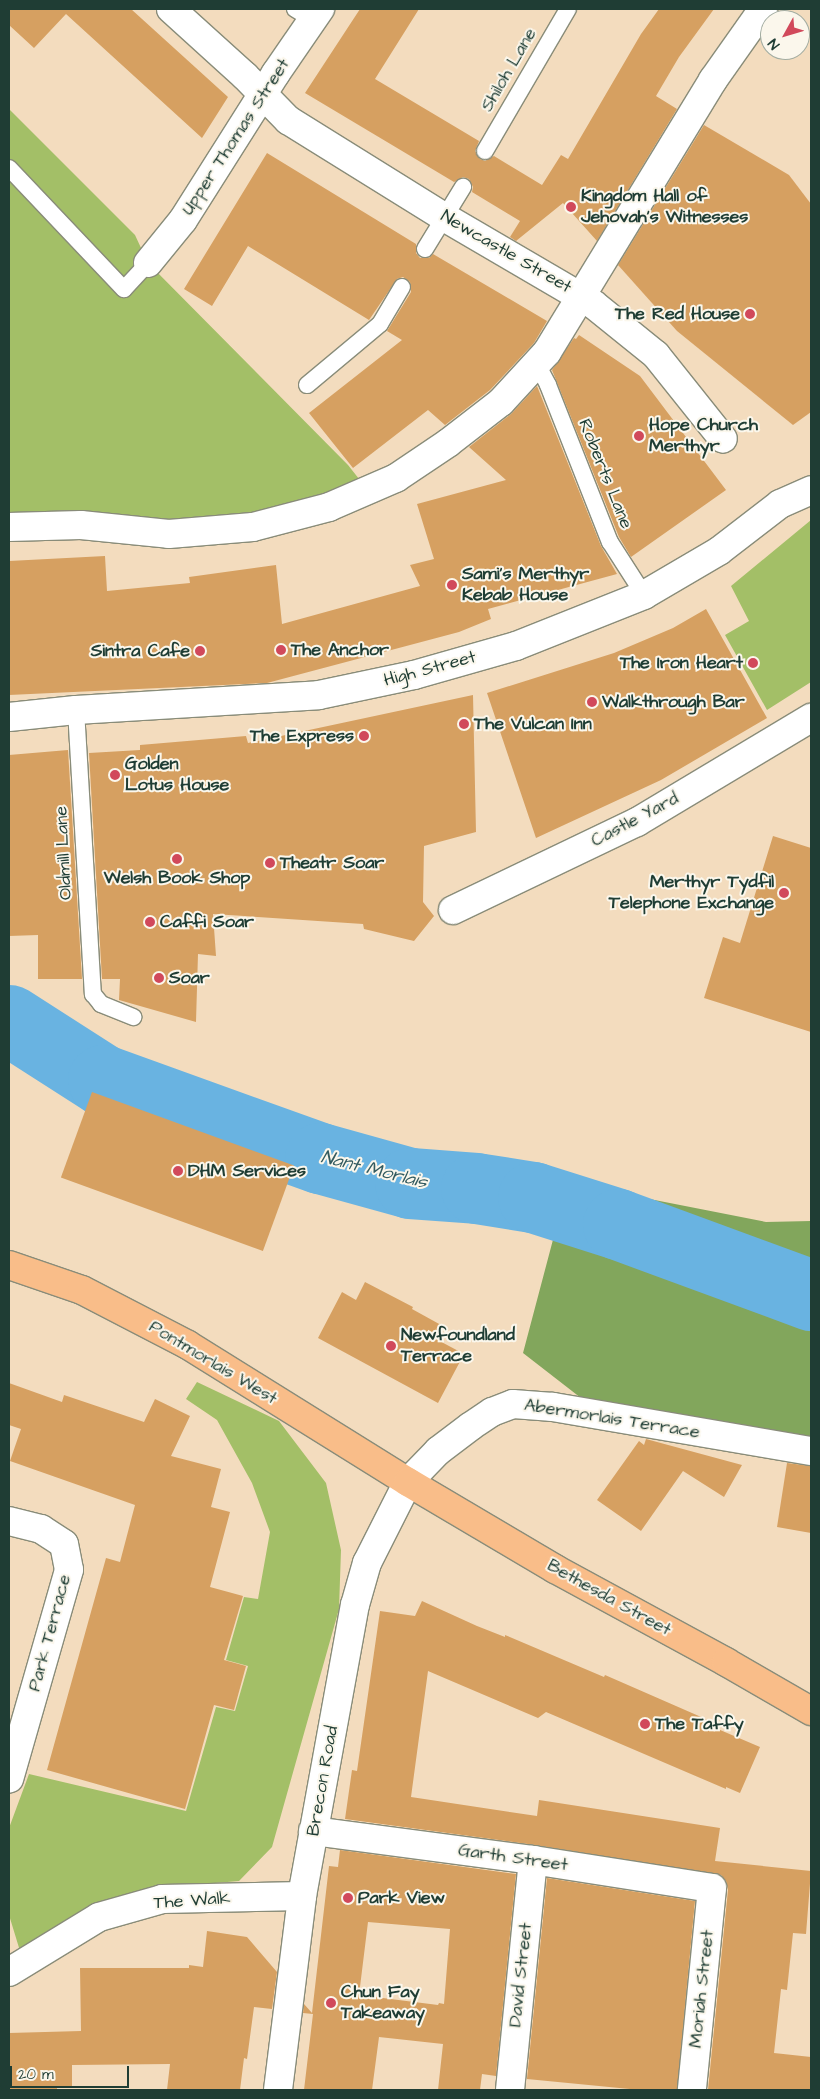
<!DOCTYPE html>
<style>
body{margin:0}
#map{position:relative;width:820px;height:2099px;overflow:hidden;background:#f3dcbe;font-family:"Architects Daughter",sans-serif}
div>[style]{position:absolute}
.green>*{inset:0;background:#a3bf67}
.forest>*{inset:0;background:#82a65c}
.river>*{height:71px;margin:-35.5px;padding:0 35.5px;transform-origin:35.5px;border-radius:35.5px;background:#69b3e1}
.building>*{inset:0;background:#d6a061;transform-origin:0 0}
.roads{filter:drop-shadow(1px 0 #898c79) drop-shadow(-1px 0 #898c79) drop-shadow(0 1px #898c79) drop-shadow(0 -1px #898c79)}
.service>*{height:16px;margin:-8px;padding:0 8px;transform-origin:8px;border-radius:8px;background:#fff}
.minor>*{height:28px;margin:-14px;padding:0 14px;transform-origin:14px;border-radius:14px;background:#fff}
.tertiary>*{height:28px;margin:-14px;padding:0 14px;transform-origin:14px;border-radius:14px;background:#fff}
.primary>*{height:28px;margin:-14px;padding:0 14px;transform-origin:14px;border-radius:14px;background:#f9bd89}
.dots>*{width:14px;height:14px;translate:-50% -50%;box-sizing:border-box;border:2px solid #fbf7ec;border-radius:50%}
span{translate:-50% -50%;white-space:nowrap;text-align:center;line-height:1.15;-webkit-text-stroke:4px #fbf7ec;paint-order:stroke}
.street-label{font-size:18px;color:#1f3d34}
.poi-label{font-size:18px;color:#1f3d34;font-weight:700}
.left{translate:0 -50%;text-align:left}
.right{translate:-100% -50%;text-align:right}
.water-label{font-size:19px;color:#325a5f;font-style:italic}
.frame{position:absolute;inset:0;border:10px solid #1f3d34;pointer-events:none}
.north{position:absolute;left:760px;top:10px;width:50px;height:50px;box-sizing:border-box;background:#fbf7ec;border:1px solid #a3ada2;border-radius:50%;rotate:231deg;font-size:14px;font-weight:700;line-height:20px;text-align:center;color:#1f3d34}
.north::after{content:'';display:block;margin:auto;width:18px;height:22px;background:#d1495b;clip-path:polygon(50% 0,100% 100%,50% 72%,0 100%)}
.scale{position:absolute;left:10px;top:2066px;width:119px;height:22px;box-sizing:border-box;border:2px solid #1f3d34;border-top:0;padding-left:6px;font-size:15px;line-height:18px;white-space:nowrap;color:#1f3d34;-webkit-text-stroke:4px #fbf7ec;paint-order:stroke}
</style>
<div id="map">
<div class="green">
<div style="clip-path:polygon(9px 109px,135px 235px,148px 263px,348px 465px,363px 484px,249px 520px,160px 525px,66px 510px,9px 516px)"></div>
<div style="clip-path:polygon(811px 520px,811px 682px,767px 710px,725px 635px,749px 621px,731px 586px)"></div>
<div style="clip-path:polygon(197px 1382px,279px 1421px,326px 1483px,341px 1550px,339px 1609px,272px 1847px,239px 1881px,156px 1888px,20px 1951px,9px 1915px,9px 1828px,29px 1774px,186px 1811px,216px 1707px,235px 1711px,248px 1666px,226px 1660px,244px 1597px,258px 1599px,270px 1532px,252px 1483px,217px 1420px,186px 1399px)"></div>
</div>
<div class="forest">
<div style="clip-path:polygon(568px 1183px,766px 1222px,811px 1221px,811px 1441px,581px 1398px,523px 1353px)"></div>
</div>
<div class="river">
<div style="left:9px;top:1020px;width:112px;rotate:32.6deg"></div>
<div style="left:103px;top:1080px;width:231px;rotate:19.8deg"></div>
<div style="left:320px;top:1158px;width:93px;rotate:15.5deg"></div>
<div style="left:410px;top:1183px;width:66px;rotate:4.3deg"></div>
<div style="left:476px;top:1188px;width:58px;rotate:9deg"></div>
<div style="left:533px;top:1197px;width:89px;rotate:17.6deg"></div>
<div style="left:618px;top:1224px;width:206px;rotate:20.2deg"></div>
</div>
<div class="building">
<div style="clip-path:polygon(9px 9px,131px 9px,228px 97px,202px 138px,66px 14px,34px 48px,9px 25px)"></div>
<div style="clip-path:polygon(360px 9px,419px 9px,375px 79px,479px 141px,475px 151px,480px 159px,485px 161px,494px 156px,542px 185px,561px 155px,568px 159px,641px 34px,659px 9px,714px 9px,679px 57px,656px 96px,677px 109px,597px 241px,563px 203px,516px 241px,510px 237px,520px 221px,472px 192px,473px 187px,469px 179px,463px 177px,454px 182px,305px 93px)"></div>
<div style="clip-path:polygon(704px 125px,789px 175px,811px 204px,811px 412px,793px 425px,677px 331px,618px 265px)"></div>
<div style="clip-path:polygon(267px 153px,416px 244px,416px 253px,420px 258px,429px 258px,433px 254px,547px 321px,534px 343px,490px 390px,445px 425px,428px 410px,353px 468px,309px 413px,402px 340px,387px 331px,411px 292px,410px 282px,403px 277px,397px 279px,369px 320px,248px 246px,212px 306px,184px 289px)"></div>
<div style="clip-path:polygon(579px 335px,640px 376px,726px 490px,631px 557px,619px 537px,552px 370px,574px 338px,576px 339px)"></div>
<div style="clip-path:polygon(537px 386px,601px 546px,617px 574px,488px 609px,491px 619px,459px 632px,267px 683px,9px 695px,9px 561px,105px 556px,107px 591px,190px 583px,189px 577px,276px 565px,282px 624px,420px 586px,410px 565px,434px 559px,417px 504px,506px 480px,469px 447px,511px 414px)"></div>
<div style="clip-path:polygon(706px 609px,767px 718px,661px 780px,536px 838px,487px 693px,614px 653px,673px 628px)"></div>
<div style="clip-path:polygon(473px 695px,476px 832px,424px 846px,423px 902px,434px 916px,414px 941px,364px 929px,363px 924px,213px 914px,216px 956px,198px 954px,196px 1022px,119px 1000px,120px 979px,102px 979px,89px 753px,140px 750px,140px 745px,246px 736px,248px 743px)"></div>
<div style="clip-path:polygon(68px 750px,82px 979px,38px 979px,38px 935px,9px 936px,9px 755px)"></div>
<div style="clip-path:polygon(773px 836px,811px 848px,811px 1032px,704px 998px,723px 937px,740px 943px)"></div>
<div style="left:92px;top:1092px;width:215px;height:91px;rotate:20deg"></div>
<div style="clip-path:polygon(365px 1282px,413px 1307px,412px 1309px,441px 1325px,434px 1338px,464px 1354px,438px 1403px,318px 1338px,342px 1292px,356px 1300px)"></div>
<div style="clip-path:polygon(9px 1383px,62px 1402px,64px 1395px,144px 1422px,155px 1399px,190px 1416px,171px 1456px,221px 1469px,211px 1507px,230px 1512px,210px 1587px,243px 1596px,224px 1660px,246px 1666px,234px 1710px,214px 1705px,185px 1809px,47px 1770px,106px 1558px,120px 1562px,135px 1505px,10px 1461px,21px 1429px,9px 1425px)"></div>
<div style="clip-path:polygon(646px 1439px,742px 1465px,724px 1497px,683px 1471px,641px 1531px,597px 1500px,639px 1441px,644px 1445px)"></div>
<div style="clip-path:polygon(787px 1463px,811px 1466px,811px 1533px,777px 1527px)"></div>
<div style="clip-path:polygon(422px 1601px,477px 1626px,505px 1637px,505px 1635px,604px 1677px,605px 1675px,708px 1720px,706px 1724px,760px 1747px,740px 1793px,726px 1787px,726px 1789px,546px 1712px,538px 1718px,428px 1671px,411px 1797px,537px 1816px,539px 1800px,720px 1828px,715px 1861px,811px 1871px,806px 1934px,793px 1933px,787px 1990px,781px 1989px,774px 2053px,811px 2057px,811px 2090px,708px 2090px,728px 1890px,726px 1881px,721px 1875px,535px 1845px,345px 1819px,352px 1770px,357px 1771px,380px 1611px,415px 1616px)"></div>
<div style="clip-path:polygon(evenodd,340px 1850px,516px 1874px,496px 2076px,482px 2074px,480px 2090px,438px 2090px,443px 2044px,379px 2037px,372px 2090px,304px 2090px,313px 2014px,303px 2013px,304px 2004px,312px 2013px,329px 1866px,338px 1867px,340px 1850px,368px 1922px,450px 1929px,444px 2004px,439px 2003px,438px 2005px,359px 1995px,368px 1922px)"></div>
<div style="clip-path:polygon(547px 1878px,695px 1901px,677px 2090px,640px 2090px,527px 2079px)"></div>
<div style="clip-path:polygon(207px 1931px,247px 1937px,277px 1972px,272px 2009px,254px 2007px,247px 2059px,244px 2058px,240px 2090px,167px 2090px,170px 2064px,72px 2065px,72px 2086px,57px 2086px,57px 2090px,9px 2090px,9px 2033px,81px 2031px,80px 1968px,189px 1968px,189px 1965px,203px 1967px)"></div>
</div>
<div class="roads">
<div class="service">
<div style="left:295px;top:9px;width:21px;rotate:31deg"></div>
<div style="left:485px;top:151px;width:164px;rotate:-59.7deg"></div>
<div style="left:9px;top:168px;width:167px;rotate:46.5deg"></div>
<div style="left:124px;top:289px;width:35px;rotate:-47deg"></div>
<div style="left:425px;top:249px;width:73px;rotate:-58.5deg"></div>
<div style="left:537px;top:364px;width:24px;rotate:62deg"></div>
<div style="left:548px;top:385px;width:169px;rotate:68.5deg"></div>
<div style="left:610px;top:542px;width:63px;rotate:57.3deg"></div>
<div style="left:307px;top:385px;width:95px;rotate:-39.9deg"></div>
<div style="left:380px;top:324px;width:43px;rotate:-59.3deg"></div>
<div style="left:76px;top:710px;width:285px;rotate:86.6deg"></div>
<div style="left:93px;top:994px;width:13px;rotate:51deg"></div>
<div style="left:101px;top:1004px;width:35px;rotate:22deg"></div>
</div>
<div class="minor">
<div style="left:171px;top:9px;width:100px;rotate:42.2deg"></div>
<div style="left:245px;top:76px;width:62px;rotate:45.7deg"></div>
<div style="left:288px;top:120px;width:184px;rotate:31.9deg"></div>
<div style="left:444px;top:217px;width:173px;rotate:30.3deg"></div>
<div style="left:593px;top:304px;width:81px;rotate:39deg"></div>
<div style="left:656px;top:355px;width:107px;rotate:51.4deg"></div>
<div style="left:148px;top:263px;width:55px;rotate:-50.9deg"></div>
<div style="left:183px;top:220px;width:174px;rotate:-57.7deg"></div>
<div style="left:276px;top:73px;width:78px;rotate:-55.5deg"></div>
<div style="left:9px;top:527px;width:72px;rotate:-1.6deg"></div>
<div style="left:81px;top:525px;width:88px;rotate:5.8deg"></div>
<div style="left:169px;top:534px;width:84px;rotate:-4.8deg"></div>
<div style="left:253px;top:527px;width:79px;rotate:-14.7deg"></div>
<div style="left:329px;top:507px;width:73px;rotate:-23.4deg"></div>
<div style="left:396px;top:478px;width:63px;rotate:-33.9deg"></div>
<div style="left:448px;top:443px;width:67px;rotate:-37.7deg"></div>
<div style="left:501px;top:402px;width:68px;rotate:-47.4deg"></div>
<div style="left:547px;top:352px;width:319px;rotate:-58.6deg"></div>
<div style="left:713px;top:80px;width:87px;rotate:-54.8deg"></div>
<div style="left:453px;top:910px;width:204px;rotate:-25.6deg"></div>
<div style="left:637px;top:822px;width:203px;rotate:-30.9deg"></div>
<div style="left:9px;top:1521px;width:33px;rotate:14deg"></div>
<div style="left:41px;top:1529px;width:27px;rotate:33deg"></div>
<div style="left:64px;top:1544px;width:26px;rotate:79deg"></div>
<div style="left:69px;top:1570px;width:217px;rotate:106deg"></div>
<div style="left:313px;top:1831px;width:222px;rotate:7.5deg"></div>
<div style="left:533px;top:1860px;width:181px;rotate:8.9deg"></div>
<div style="left:712px;top:1888px;width:203px;rotate:95.7deg"></div>
<div style="left:9px;top:1972px;width:105px;rotate:-31.4deg"></div>
<div style="left:99px;top:1917px;width:66px;rotate:-15.9deg"></div>
<div style="left:162px;top:1899px;width:140px;rotate:-1.2deg"></div>
<div style="left:278px;top:2090px;width:195px;rotate:-82.9deg"></div>
<div style="left:302px;top:1896px;width:296px;rotate:-79.7deg"></div>
<div style="left:355px;top:1605px;width:44px;rotate:-74.1deg"></div>
<div style="left:367px;top:1563px;width:91px;rotate:-63.2deg"></div>
<div style="left:408px;top:1482px;width:43px;rotate:-45.9deg"></div>
<div style="left:438px;top:1451px;width:41px;rotate:-37.1deg"></div>
<div style="left:471px;top:1426px;width:25px;rotate:-34deg"></div>
<div style="left:492px;top:1412px;width:22px;rotate:-21deg"></div>
<div style="left:513px;top:1404px;width:40px;rotate:4.3deg"></div>
<div style="left:553px;top:1407px;width:262px;rotate:9.7deg"></div>
<div style="left:510px;top:2090px;width:231px;rotate:-84.3deg"></div>
</div>
<div class="tertiary">
<div style="left:9px;top:717px;width:67px;rotate:-6deg"></div>
<div style="left:76px;top:710px;width:243px;rotate:-3.5deg"></div>
<div style="left:319px;top:695px;width:97px;rotate:-11.9deg"></div>
<div style="left:414px;top:675px;width:106px;rotate:-15.9deg"></div>
<div style="left:516px;top:646px;width:138px;rotate:-21.7deg"></div>
<div style="left:644px;top:595px;width:87px;rotate:-30.4deg"></div>
<div style="left:719px;top:551px;width:77px;rotate:-37.6deg"></div>
<div style="left:780px;top:504px;width:34px;rotate:-24deg"></div>
</div>
<div class="primary">
<div style="left:9px;top:1265px;width:77px;rotate:18.9deg"></div>
<div style="left:82px;top:1290px;width:119px;rotate:27.4deg"></div>
<div style="left:188px;top:1345px;width:259px;rotate:31.9deg"></div>
<div style="left:408px;top:1482px;width:171px;rotate:30.6deg"></div>
<div style="left:555px;top:1569px;width:195px;rotate:28.5deg"></div>
<div style="left:726px;top:1662px;width:98px;rotate:30deg"></div>
</div>
</div>
<div class="dots">
<div style="left:571px;top:207px;background:#d1495b"></div>
<div style="left:750px;top:314px;background:#d1495b"></div>
<div style="left:639px;top:436px;background:#d1495b"></div>
<div style="left:452px;top:585px;background:#d1495b"></div>
<div style="left:281px;top:650px;background:#d1495b"></div>
<div style="left:200px;top:651px;background:#d1495b"></div>
<div style="left:753px;top:663px;background:#d1495b"></div>
<div style="left:592px;top:702px;background:#d1495b"></div>
<div style="left:464px;top:724px;background:#d1495b"></div>
<div style="left:364px;top:736px;background:#d1495b"></div>
<div style="left:115px;top:775px;background:#d1495b"></div>
<div style="left:177px;top:859px;background:#d1495b"></div>
<div style="left:270px;top:863px;background:#d1495b"></div>
<div style="left:784px;top:893px;background:#d1495b"></div>
<div style="left:150px;top:922px;background:#d1495b"></div>
<div style="left:159px;top:978px;background:#d1495b"></div>
<div style="left:178px;top:1171px;background:#d1495b"></div>
<div style="left:391px;top:1346px;background:#d1495b"></div>
<div style="left:645px;top:1724px;background:#d1495b"></div>
<div style="left:348px;top:1898px;background:#d1495b"></div>
<div style="left:331px;top:2003px;background:#d1495b"></div>
</div>
<div class="street-label">
<span style="left:509px;top:70px;rotate:-60deg">Shiloh Lane</span>
<span style="left:236px;top:137px;rotate:-57deg">Upper Thomas Street</span>
<span style="left:506px;top:252px;rotate:30deg">Newcastle Street</span>
<span style="left:605px;top:474px;rotate:68deg">Roberts Lane</span>
<span style="left:430px;top:669px;rotate:-15deg">High Street</span>
<span style="left:635px;top:820px;rotate:-28deg">Castle Yard</span>
<span style="left:64px;top:853px;rotate:-93deg">Oldmill Lane</span>
<span style="left:213px;top:1363px;rotate:31deg">Pontmorlais West</span>
<span style="left:612px;top:1419px;rotate:9deg">Abermorlais Terrace</span>
<span style="left:609px;top:1598px;rotate:29deg">Bethesda Street</span>
<span style="left:50px;top:1633px;rotate:-75deg">Park Terrace</span>
<span style="left:323px;top:1781px;rotate:-80deg">Brecon Road</span>
<span style="left:513px;top:1858px;rotate:8deg">Garth Street</span>
<span style="left:192px;top:1901px;rotate:-4deg">The Walk</span>
<span style="left:521px;top:1975px;rotate:-84deg">David Street</span>
<span style="left:702px;top:1989px;rotate:-84deg">Moriah Street</span>
</div>
<div class="poi-label">
<span class="left" style="left:581px;top:207px">Kingdom Hall of<br>Jehovah's Witnesses</span>
<span class="right" style="left:740px;top:314px">The Red House</span>
<span class="left" style="left:649px;top:436px">Hope Church<br>Merthyr</span>
<span class="left" style="left:462px;top:585px">Sami's Merthyr<br>Kebab House</span>
<span class="left" style="left:291px;top:650px">The Anchor</span>
<span class="right" style="left:190px;top:651px">Sintra Cafe</span>
<span class="right" style="left:743px;top:663px">The Iron Heart</span>
<span class="left" style="left:602px;top:702px">Walkthrough Bar</span>
<span class="left" style="left:474px;top:724px">The Vulcan Inn</span>
<span class="right" style="left:354px;top:736px">The Express</span>
<span class="left" style="left:125px;top:775px">Golden<br>Lotus House</span>
<span class="left" style="left:280px;top:863px">Theatr Soar</span>
<span style="left:177px;top:878px">Welsh Book Shop</span>
<span class="right" style="left:774px;top:893px">Merthyr Tydfil<br>Telephone Exchange</span>
<span class="left" style="left:160px;top:922px">Caffi Soar</span>
<span class="left" style="left:169px;top:978px">Soar</span>
<span class="left" style="left:188px;top:1171px">DHM Services</span>
<span class="left" style="left:401px;top:1346px">Newfoundland<br>Terrace</span>
<span class="left" style="left:655px;top:1724px">The Taffy</span>
<span class="left" style="left:358px;top:1898px">Park View</span>
<span class="left" style="left:341px;top:2003px">Chun Fay<br>Takeaway</span>
</div>
<div class="water-label">
<span style="left:374px;top:1170px;rotate:14deg">Nant Morlais</span>
</div>
<div class="frame"></div>
<div class="north">N</div>
<div class="scale">20 m</div>
</div>
